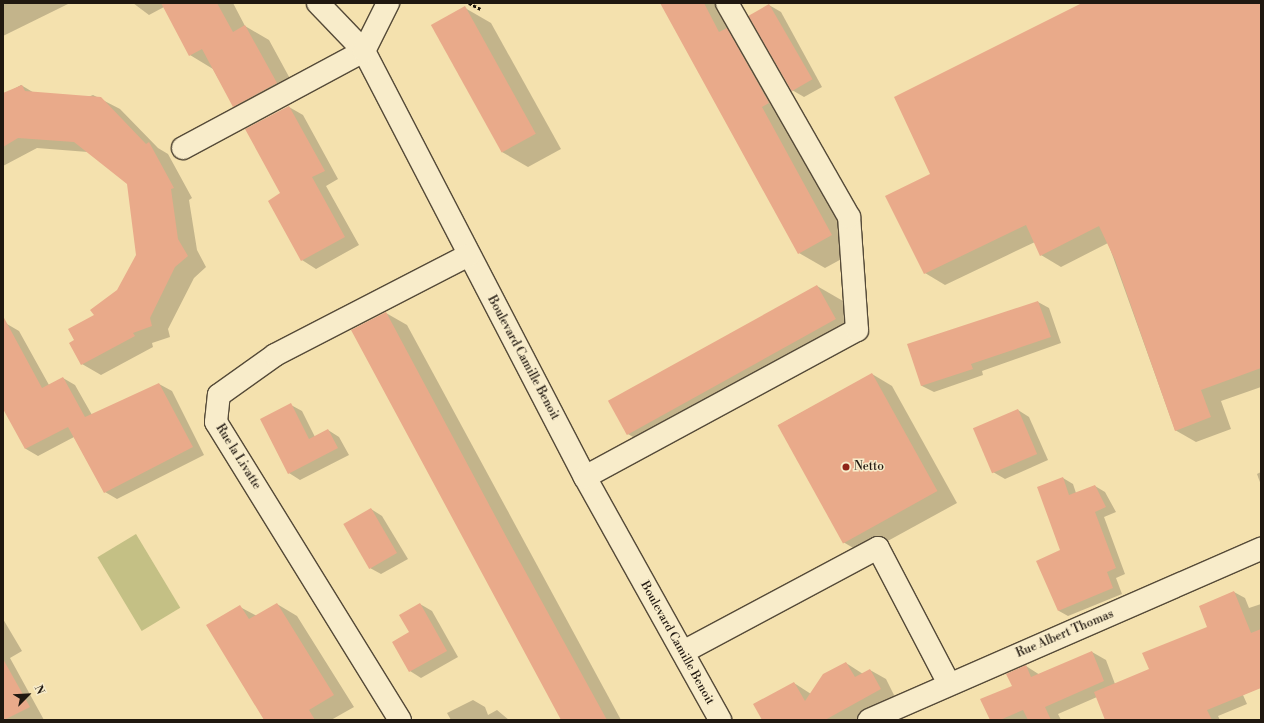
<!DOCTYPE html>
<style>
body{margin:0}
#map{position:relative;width:1264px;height:723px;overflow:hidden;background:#f4e1ae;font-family:"Libre Bodoni",serif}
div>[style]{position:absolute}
.green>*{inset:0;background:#c4c085;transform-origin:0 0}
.shadow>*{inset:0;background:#0003}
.building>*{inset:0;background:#e9aa8a;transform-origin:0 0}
.path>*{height:2.5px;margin-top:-1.25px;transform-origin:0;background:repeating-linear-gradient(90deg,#201810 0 3px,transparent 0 5px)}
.roads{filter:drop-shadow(1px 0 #554a38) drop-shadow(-1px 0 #554a38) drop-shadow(0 1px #554a38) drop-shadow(0 -1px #554a38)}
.minor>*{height:22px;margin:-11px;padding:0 11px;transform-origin:11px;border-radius:11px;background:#f8ecca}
.dots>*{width:11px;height:11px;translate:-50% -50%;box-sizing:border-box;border:2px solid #f8ecca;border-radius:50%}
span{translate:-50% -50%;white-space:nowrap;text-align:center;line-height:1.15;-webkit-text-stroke:3px #f8ecca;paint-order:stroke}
.street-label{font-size:12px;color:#201810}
.poi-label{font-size:12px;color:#201810}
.left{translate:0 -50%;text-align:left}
.frame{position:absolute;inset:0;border:4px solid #201810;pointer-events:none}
.north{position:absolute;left:8px;top:675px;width:40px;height:40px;-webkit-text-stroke:3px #f8ecca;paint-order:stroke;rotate:66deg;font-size:11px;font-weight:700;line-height:16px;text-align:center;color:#201810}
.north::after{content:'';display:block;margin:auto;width:14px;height:18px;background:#201810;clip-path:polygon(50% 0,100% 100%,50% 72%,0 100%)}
</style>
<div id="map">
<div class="green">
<div style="left:136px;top:534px;width:86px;height:45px;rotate:59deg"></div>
</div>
<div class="shadow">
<div style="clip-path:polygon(3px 3px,70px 3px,3px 36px)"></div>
<div style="clip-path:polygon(133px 3px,233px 3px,245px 26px,269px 40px,300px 97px,258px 120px,234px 106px,213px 69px,190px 55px,164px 7px,149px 15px)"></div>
<div style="clip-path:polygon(661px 3px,721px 3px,858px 250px,825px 268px,799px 253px)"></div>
<div style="clip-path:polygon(1085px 3px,1261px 3px,1261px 387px,1221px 401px,1231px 429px,1196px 442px,1175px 430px,1108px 243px,1061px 267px,1041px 255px,1035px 242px,945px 285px,925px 273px,932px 174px)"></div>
<div style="clip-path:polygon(769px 5px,781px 12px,822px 87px,804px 97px,792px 90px)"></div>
<div style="clip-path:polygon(465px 8px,491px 23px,561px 149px,528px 167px,502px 152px)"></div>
<div style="clip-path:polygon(21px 85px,36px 94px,83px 99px,93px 95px,120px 109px,158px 148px,168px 154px,192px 198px,189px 200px,197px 250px,206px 267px,194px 278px,168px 329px,170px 337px,152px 343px,153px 347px,101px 375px,82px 364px,75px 341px,118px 291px,137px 255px,128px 184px,88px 152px,37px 148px,3px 166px,3px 95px)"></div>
<div style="clip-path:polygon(289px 107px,303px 115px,338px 179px,326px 186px,359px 245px,316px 269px,302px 260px,282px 194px)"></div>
<div style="clip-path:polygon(817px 286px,843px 301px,861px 334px,653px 448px,626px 433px)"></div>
<div style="clip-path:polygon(1038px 302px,1049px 308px,1061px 343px,982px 371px,983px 375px,934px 392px,922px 386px,908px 345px)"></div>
<div style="clip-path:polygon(386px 313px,407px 325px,621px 720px,562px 720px)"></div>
<div style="clip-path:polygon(7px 324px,19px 331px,49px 385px,63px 378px,75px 385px,92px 415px,159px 384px,172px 391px,204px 455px,117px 499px,105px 492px,74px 437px,38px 456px,26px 449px,3px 407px,3px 326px)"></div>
<div style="clip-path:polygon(872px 374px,892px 386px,957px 503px,864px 554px,843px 542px,779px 425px)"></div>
<div style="clip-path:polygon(291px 405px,302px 411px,315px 437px,328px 430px,339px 437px,349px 455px,300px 480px,289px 473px)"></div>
<div style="clip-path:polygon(1018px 410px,1029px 417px,1048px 460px,1005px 479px,993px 472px)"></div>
<div style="clip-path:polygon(1261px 472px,1261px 485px,1257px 474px)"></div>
<div style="clip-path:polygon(1063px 478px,1073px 484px,1076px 493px,1095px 486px,1105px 492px,1116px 512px,1104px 517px,1125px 574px,1116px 578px,1122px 594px,1068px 616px,1059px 611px)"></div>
<div style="clip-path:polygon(371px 509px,382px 516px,408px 559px,381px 574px,370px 568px)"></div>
<div style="clip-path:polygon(1234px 592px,1245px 598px,1249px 608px,1261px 604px,1261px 687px,1243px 695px,1247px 704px,1218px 716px,1220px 720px,1106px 720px,1097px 697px,1058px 714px,1061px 720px,991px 720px,1026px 666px,1040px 675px,1092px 652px,1106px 660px,1115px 684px,1150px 670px,1209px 627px)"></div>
<div style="clip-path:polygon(277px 604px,297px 616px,354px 707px,331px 720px,265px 720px,240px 607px,257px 616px)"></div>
<div style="clip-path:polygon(420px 604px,432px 611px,458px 657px,421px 678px,410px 671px,410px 632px)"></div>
<div style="clip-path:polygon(3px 619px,22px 651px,10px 658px,44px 720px,3px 720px)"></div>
<div style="clip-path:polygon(846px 663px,863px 674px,870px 670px,886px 679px,896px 699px,858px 720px,763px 720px,794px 683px,811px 694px)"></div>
<div style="clip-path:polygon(473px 700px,485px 707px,488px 715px,497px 710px,509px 720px,451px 720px,447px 713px)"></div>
</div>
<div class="building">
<div style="clip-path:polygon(161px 3px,217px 3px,233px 32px,245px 25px,277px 83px,233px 107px,202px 49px,189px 56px)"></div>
<div style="clip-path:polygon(660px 3px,704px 3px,719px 32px,727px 28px,769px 103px,762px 107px,832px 235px,798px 254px)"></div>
<div style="clip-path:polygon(1082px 3px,1261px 3px,1261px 368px,1201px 390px,1211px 417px,1175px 431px,1115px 260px,1099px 226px,1040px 256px,1026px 225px,924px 274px,885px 196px,930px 174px,894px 97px)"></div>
<div style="left:769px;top:4px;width:87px;height:24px;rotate:60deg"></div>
<div style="left:465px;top:6px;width:146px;height:39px;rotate:61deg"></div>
<div style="clip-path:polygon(22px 85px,25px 91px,101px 97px,146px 144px,149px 142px,174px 188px,171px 189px,178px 239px,188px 256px,175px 267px,150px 318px,152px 326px,133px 333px,135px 336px,81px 365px,69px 343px,74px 340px,68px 329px,94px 315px,90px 310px,117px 290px,136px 255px,127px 184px,74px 142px,18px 138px,3px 147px,3px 93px)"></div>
<div style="clip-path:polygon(289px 106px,325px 171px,312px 177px,345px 237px,301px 261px,268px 201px,280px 193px,245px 129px)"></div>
<div style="left:817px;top:285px;width:39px;height:239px;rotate:61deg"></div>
<div style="clip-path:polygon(1038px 301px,1051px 337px,971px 364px,973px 369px,921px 386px,907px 344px)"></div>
<div style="clip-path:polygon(386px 312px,508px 540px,607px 720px,561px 720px,351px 330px)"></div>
<div style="clip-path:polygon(3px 316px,42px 388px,63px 377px,85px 417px,159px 383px,193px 447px,104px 493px,68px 427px,25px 449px,3px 409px)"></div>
<div style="left:872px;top:373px;width:135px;height:108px;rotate:61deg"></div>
<div style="clip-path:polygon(291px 403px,309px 439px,328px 429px,338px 448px,288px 474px,260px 419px)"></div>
<div style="left:1018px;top:409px;width:49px;height:49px;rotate:67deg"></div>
<div style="clip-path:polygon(1063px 477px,1069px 495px,1095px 485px,1106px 507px,1095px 512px,1116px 568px,1107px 572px,1113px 588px,1058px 611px,1036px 561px,1060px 550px,1037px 487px)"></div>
<div style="left:371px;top:508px;width:52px;height:32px;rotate:60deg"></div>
<div style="clip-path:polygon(1234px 591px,1251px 633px,1261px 629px,1261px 688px,1207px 710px,1212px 720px,1105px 720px,1094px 692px,1149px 669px,1142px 653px,1207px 627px,1199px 606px)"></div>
<div style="clip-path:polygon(277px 603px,334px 695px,309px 710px,315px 720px,264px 720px,206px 625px,240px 605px,249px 619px)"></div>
<div style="clip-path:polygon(420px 603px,447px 651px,409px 672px,392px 642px,409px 632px,399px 615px)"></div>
<div style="clip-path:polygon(1092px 651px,1104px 681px,1045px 707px,1051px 720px,1028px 720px,1023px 710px,1000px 720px,990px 720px,980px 699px,1012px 686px,1006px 674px,1026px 665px,1031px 677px)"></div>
<div style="clip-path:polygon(3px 659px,30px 707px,4px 720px,3px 720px)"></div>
<div style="clip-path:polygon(846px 662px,855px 677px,870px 669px,881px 689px,825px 720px,762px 720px,753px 704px,794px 682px,805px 701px,823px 674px)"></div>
</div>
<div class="path">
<div style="left:469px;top:3px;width:13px;rotate:27deg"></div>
</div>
<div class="roads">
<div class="minor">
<div style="left:318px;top:3px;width:66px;rotate:46.2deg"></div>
<div style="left:364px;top:51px;width:480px;rotate:62.6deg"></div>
<div style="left:585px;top:477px;width:278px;rotate:60.9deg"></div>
<div style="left:183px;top:148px;width:205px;rotate:-28.2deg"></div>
<div style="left:364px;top:51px;width:54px;rotate:-63.4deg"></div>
<div style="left:585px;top:477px;width:309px;rotate:-28.4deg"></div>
<div style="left:857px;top:330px;width:113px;rotate:-94deg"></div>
<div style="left:849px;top:217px;width:246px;rotate:-119.7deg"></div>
<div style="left:683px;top:652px;width:221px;rotate:-28.1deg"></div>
<div style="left:878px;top:548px;width:153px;rotate:62.4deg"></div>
<div style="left:400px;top:720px;width:350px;rotate:-121.7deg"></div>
<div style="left:216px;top:422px;width:27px;rotate:-84deg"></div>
<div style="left:219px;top:395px;width:69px;rotate:-35.5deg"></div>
<div style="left:275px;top:355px;width:218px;rotate:-27.3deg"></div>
<div style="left:869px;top:720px;width:428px;rotate:-23.6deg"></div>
</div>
</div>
<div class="dots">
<div style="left:846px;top:467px;background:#8f2418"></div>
</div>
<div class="street-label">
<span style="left:523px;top:358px;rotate:62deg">Boulevard Camille Benoit</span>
<span style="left:238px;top:457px;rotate:58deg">Rue la Livatte</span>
<span style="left:1065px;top:634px;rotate:-23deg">Rue Albert Thomas</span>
<span style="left:677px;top:643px;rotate:61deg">Boulevard Camille Benoit</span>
</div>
<div class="poi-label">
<span class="left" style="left:854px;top:467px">Netto</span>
</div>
<div class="frame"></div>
<div class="north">N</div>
</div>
